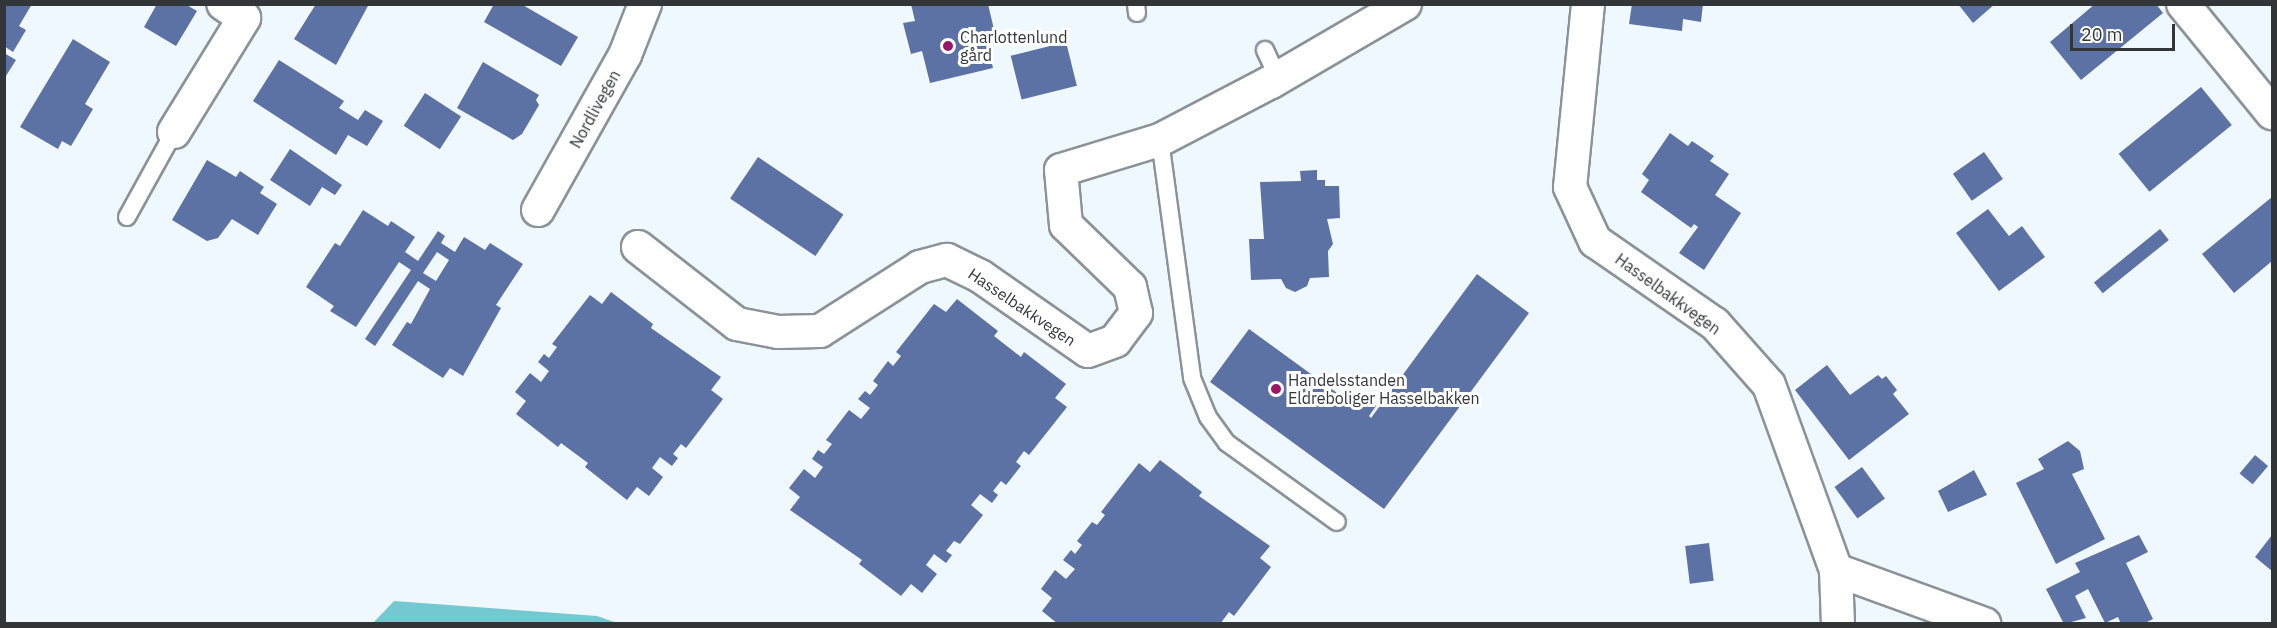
<!DOCTYPE html>
<meta charset="utf-8">
<style>
body{margin:0}
#map{position:relative;width:2277px;height:628px;overflow:hidden;background:#eff7ff;font-family:"IBM Plex Sans",sans-serif}
div>[style]{position:absolute}
.water>*{inset:0;background:#74c8cf}
.building>*{inset:0;background:#5c71a4;transform-origin:0 0}
.roads{filter:drop-shadow(2px 0 #8b9399) drop-shadow(-2px 0 #8b9399) drop-shadow(0 2px #8b9399) drop-shadow(0 -2px #8b9399)}
.service>*{height:16px;margin:-8px;padding:0 8px;transform-origin:8px;border-radius:8px;background:#fff}
.minor>*{height:32px;margin:-16px;padding:0 16px;transform-origin:16px;border-radius:16px;background:#fff}
.dots>*{width:16px;height:16px;translate:-50% -50%;box-sizing:border-box;border:3px solid #fff;border-radius:50%}
span{translate:-50% -50%;white-space:nowrap;text-align:center;line-height:1.15;-webkit-text-stroke:6px #fff;paint-order:stroke}
.poi-label{font-size:16px;color:#333638}
.left{translate:0 -50%;text-align:left}
.street-label{font-size:16px;color:#333638}
.frame{position:absolute;inset:0;border:6px solid #333638;pointer-events:none}
.scale{position:absolute;left:2070px;top:24px;width:105px;height:27px;box-sizing:border-box;border:3px solid #333638;border-top:0;padding-left:8px;font-size:18px;line-height:21px;white-space:nowrap;color:#333638;-webkit-text-stroke:4px #fff;paint-order:stroke}
</style>
<div id="map">
<div class="water">
<div style="clip-path:polygon(394px 601px,597px 616px,617px 623px,373px 623px)"></div>
</div>
<div class="building">
<div style="clip-path:polygon(4px 4px,32px 4px,19px 26px,26px 30px,13px 52px,4px 46px)"></div>
<div style="clip-path:polygon(157px 4px,185px 4px,197px 11px,176px 46px,144px 27px)"></div>
<div style="clip-path:polygon(316px 4px,369px 4px,336px 65px,294px 39px)"></div>
<div style="clip-path:polygon(494px 4px,521px 4px,578px 37px,561px 66px,484px 22px)"></div>
<div style="clip-path:polygon(911px 4px,988px 4px,996px 38px,987px 40px,993px 68px,930px 83px,922px 51px,911px 54px,903px 23px,915px 21px)"></div>
<div style="clip-path:polygon(1632px 4px,1703px 4px,1701px 22px,1683px 19px,1682px 31px,1629px 24px)"></div>
<div style="clip-path:polygon(1958px 4px,1995px 4px,1973px 23px)"></div>
<div style="clip-path:polygon(2095px 4px,2156px 4px,2163px 13px,2081px 80px,2050px 42px)"></div>
<div style="clip-path:polygon(73px 39px,110px 62px,85px 104px,93px 109px,71px 146px,62px 141px,58px 149px,20px 127px)"></div>
<div style="left:1066px;top:42px;width:45px;height:57px;rotate:76deg"></div>
<div style="clip-path:polygon(4px 53px,16px 60px,4px 79px)"></div>
<div style="clip-path:polygon(279px 60px,344px 101px,339px 108px,358px 120px,365px 110px,383px 121px,367px 146px,348px 135px,336px 155px,253px 101px)"></div>
<div style="clip-path:polygon(483px 62px,539px 95px,536px 100px,539px 105px,522px 134px,513px 140px,457px 108px)"></div>
<div style="left:2201px;top:87px;width:49px;height:106px;rotate:51deg"></div>
<div style="left:425px;top:93px;width:43px;height:39px;rotate:33deg"></div>
<div style="clip-path:polygon(1670px 133px,1688px 146px,1692px 141px,1714px 156px,1710px 161px,1729px 174px,1715px 195px,1741px 213px,1704px 270px,1679px 253px,1698px 227px,1694px 224px,1691px 228px,1641px 192px,1649px 180px,1642px 174px)"></div>
<div style="clip-path:polygon(290px 149px,342px 185px,335px 195px,322px 187px,310px 206px,270px 180px)"></div>
<div style="left:1984px;top:152px;width:33px;height:38px;rotate:55deg"></div>
<div style="left:758px;top:157px;width:103px;height:50px;rotate:34deg"></div>
<div style="clip-path:polygon(207px 160px,236px 177px,240px 171px,264px 187px,260px 193px,277px 204px,258px 235px,232px 219px,218px 238px,207px 241px,172px 220px)"></div>
<div style="clip-path:polygon(1317px 170px,1317px 180px,1325px 180px,1325px 186px,1339px 186px,1340px 218px,1327px 219px,1333px 244px,1328px 251px,1329px 277px,1310px 278px,1307px 286px,1295px 292px,1286px 288px,1281px 279px,1251px 280px,1249px 239px,1264px 239px,1260px 182px,1301px 181px,1300px 171px)"></div>
<div style="clip-path:polygon(2272px 197px,2272px 261px,2234px 293px,2202px 254px)"></div>
<div style="clip-path:polygon(1988px 209px,2009px 236px,2022px 226px,2045px 257px,1999px 291px,1956px 233px)"></div>
<div style="clip-path:polygon(evenodd,363px 210px,388px 226px,391px 221px,415px 237px,405px 252px,418px 261px,438px 231px,445px 236px,441px 243px,455px 252px,464px 237px,485px 250px,490px 243px,523px 264px,496px 305px,501px 308px,463px 376px,450px 368px,443px 378px,392px 345px,407px 322px,411px 324px,430px 289px,418px 281px,375px 346px,365px 339px,411px 270px,399px 262px,356px 327px,330px 311px,334px 306px,306px 287px,335px 243px,340px 246px,363px 210px,437px 252px,449px 260px,436px 281px,423px 273px,437px 252px)"></div>
<div style="left:2160px;top:229px;width:14px;height:85px;rotate:51deg"></div>
<div style="clip-path:polygon(1477px 274px,1529px 313px,1384px 509px,1210px 382px,1249px 329px,1355px 406px,1362px 396px,1376px 406px,1369px 416px,1371px 418px)"></div>
<div style="clip-path:polygon(611px 292px,653px 324px,651px 328px,721px 377px,711px 390px,723px 399px,686px 448px,681px 444px,673px 454px,678px 458px,672px 466px,660px 457px,652px 468px,663px 477px,649px 496px,637px 487px,627px 500px,585px 467px,588px 463px,561px 443px,558px 447px,516px 414px,526px 401px,515px 392px,530px 373px,541px 382px,549px 371px,538px 362px,544px 354px,549px 358px,557px 347px,552px 344px,590px 295px,602px 304px)"></div>
<div style="clip-path:polygon(957px 299px,998px 331px,994px 336px,1021px 357px,1024px 352px,1066px 384px,1055px 398px,1067px 407px,1029px 455px,1024px 451px,1016px 462px,1021px 466px,1006px 485px,1001px 481px,993px 491px,998px 495px,992px 503px,980px 494px,971px 505px,983px 515px,960px 544px,954px 541px,946px 551px,952px 555px,946px 563px,934px 554px,926px 565px,937px 574px,922px 593px,911px 584px,901px 596px,859px 564px,862px 560px,790px 510px,800px 497px,789px 488px,804px 469px,815px 478px,823px 467px,812px 459px,818px 450px,824px 454px,832px 444px,826px 440px,849px 410px,861px 419px,870px 408px,858px 399px,865px 391px,870px 395px,878px 385px,873px 381px,888px 361px,893px 366px,901px 356px,896px 352px,934px 304px,946px 312px)"></div>
<div style="clip-path:polygon(1827px 365px,1850px 395px,1878px 375px,1882px 379px,1886px 376px,1897px 390px,1893px 394px,1909px 414px,1849px 460px,1795px 390px)"></div>
<div style="clip-path:polygon(2068px 441px,2080px 451px,2084px 469px,2072px 474px,2105px 539px,2056px 564px,2016px 483px,2044px 469px,2038px 459px)"></div>
<div style="left:2255px;top:455px;width:17px;height:24px;rotate:40deg"></div>
<div style="clip-path:polygon(1160px 460px,1202px 492px,1199px 496px,1270px 546px,1260px 558px,1271px 567px,1234px 616px,1229px 612px,1220px 624px,1058px 624px,1042px 611px,1052px 598px,1041px 589px,1055px 570px,1066px 579px,1075px 569px,1063px 560px,1071px 550px,1075px 554px,1082px 545px,1077px 541px,1092px 522px,1097px 525px,1105px 515px,1101px 512px,1139px 463px,1150px 472px)"></div>
<div style="left:1862px;top:467px;width:39px;height:34px;rotate:54deg"></div>
<div style="clip-path:polygon(1974px 470px,1987px 495px,1948px 512px,1938px 491px)"></div>
<div style="clip-path:polygon(2139px 535px,2148px 552px,2126px 563px,2153px 619px,2143px 624px,2121px 624px,2118px 617px,2105px 623px,2088px 589px,2075px 596px,2086px 618px,2064px 624px,2046px 589px,2080px 572px,2075px 563px)"></div>
<div style="clip-path:polygon(2272px 535px,2272px 571px,2255px 557px)"></div>
<div style="left:1709px;top:543px;width:38px;height:24px;rotate:83deg"></div>
</div>
<div class="roads">
<div class="service">
<div style="left:1136px;top:4px;width:9px;rotate:84deg"></div>
<div style="left:1265px;top:50px;width:31px;rotate:65deg"></div>
<div style="left:1160px;top:140px;width:240px;rotate:82.3deg"></div>
<div style="left:1192px;top:378px;width:42px;rotate:67.7deg"></div>
<div style="left:1208px;top:417px;width:32px;rotate:54deg"></div>
<div style="left:1227px;top:443px;width:135px;rotate:35.7deg"></div>
<div style="left:127px;top:217px;width:97px;rotate:-61.1deg"></div>
</div>
<div class="minor">
<div style="left:1588px;top:4px;width:184px;rotate:95.6deg"></div>
<div style="left:1570px;top:187px;width:60px;rotate:65.2deg"></div>
<div style="left:1595px;top:241px;width:146px;rotate:34.7deg"></div>
<div style="left:1715px;top:324px;width:81px;rotate:48.5deg"></div>
<div style="left:1769px;top:385px;width:197px;rotate:70.1deg"></div>
<div style="left:1836px;top:570px;width:158px;rotate:20deg"></div>
<div style="left:2183px;top:4px;width:141px;rotate:50.8deg"></div>
<div style="left:174px;top:132px;width:134px;rotate:-58.4deg"></div>
<div style="left:244px;top:18px;width:25px;rotate:-146deg"></div>
<div style="left:538px;top:210px;width:178px;rotate:-60.7deg"></div>
<div style="left:625px;top:55px;width:55px;rotate:-68.6deg"></div>
<div style="left:638px;top:247px;width:125px;rotate:37.9deg"></div>
<div style="left:737px;top:324px;width:42px;rotate:11deg"></div>
<div style="left:778px;top:332px;width:42px;rotate:-1.4deg"></div>
<div style="left:820px;top:331px;width:119px;rotate:-32.6deg"></div>
<div style="left:920px;top:267px;width:28px;rotate:-15deg"></div>
<div style="left:947px;top:260px;width:37px;rotate:26deg"></div>
<div style="left:980px;top:276px;width:131px;rotate:34.8deg"></div>
<div style="left:1088px;top:351px;width:29px;rotate:-20deg"></div>
<div style="left:1115px;top:341px;width:35px;rotate:-53deg"></div>
<div style="left:1136px;top:313px;width:27px;rotate:-103deg"></div>
<div style="left:1130px;top:287px;width:89px;rotate:-135.9deg"></div>
<div style="left:1066px;top:225px;width:55px;rotate:-95.2deg"></div>
<div style="left:1061px;top:170px;width:103px;rotate:-16.9deg"></div>
<div style="left:1160px;top:140px;width:125px;rotate:-27.6deg"></div>
<div style="left:1271px;top:82px;width:155px;rotate:-30.2deg"></div>
<div style="left:1836px;top:570px;width:54px;rotate:87.9deg"></div>
</div>
</div>
<div class="dots">
<div style="left:948px;top:46px;background:#9d1566"></div>
<div style="left:1276px;top:389px;background:#9d1566"></div>
</div>
<div class="poi-label">
<span class="left" style="left:960px;top:46px">Charlottenlund<br>gård</span>
<span class="left" style="left:1288px;top:389px">Handelsstanden<br>Eldreboliger Hasselbakken</span>
</div>
<div class="street-label">
<span style="left:595px;top:109px;rotate:-61deg">Nordlivegen</span>
<span style="left:1668px;top:294px;rotate:36deg">Hasselbakkvegen</span>
<span style="left:1022px;top:307px;rotate:34deg">Hasselbakkvegen</span>
</div>
<div class="frame"></div>
<div class="scale">20 m</div>
</div>
